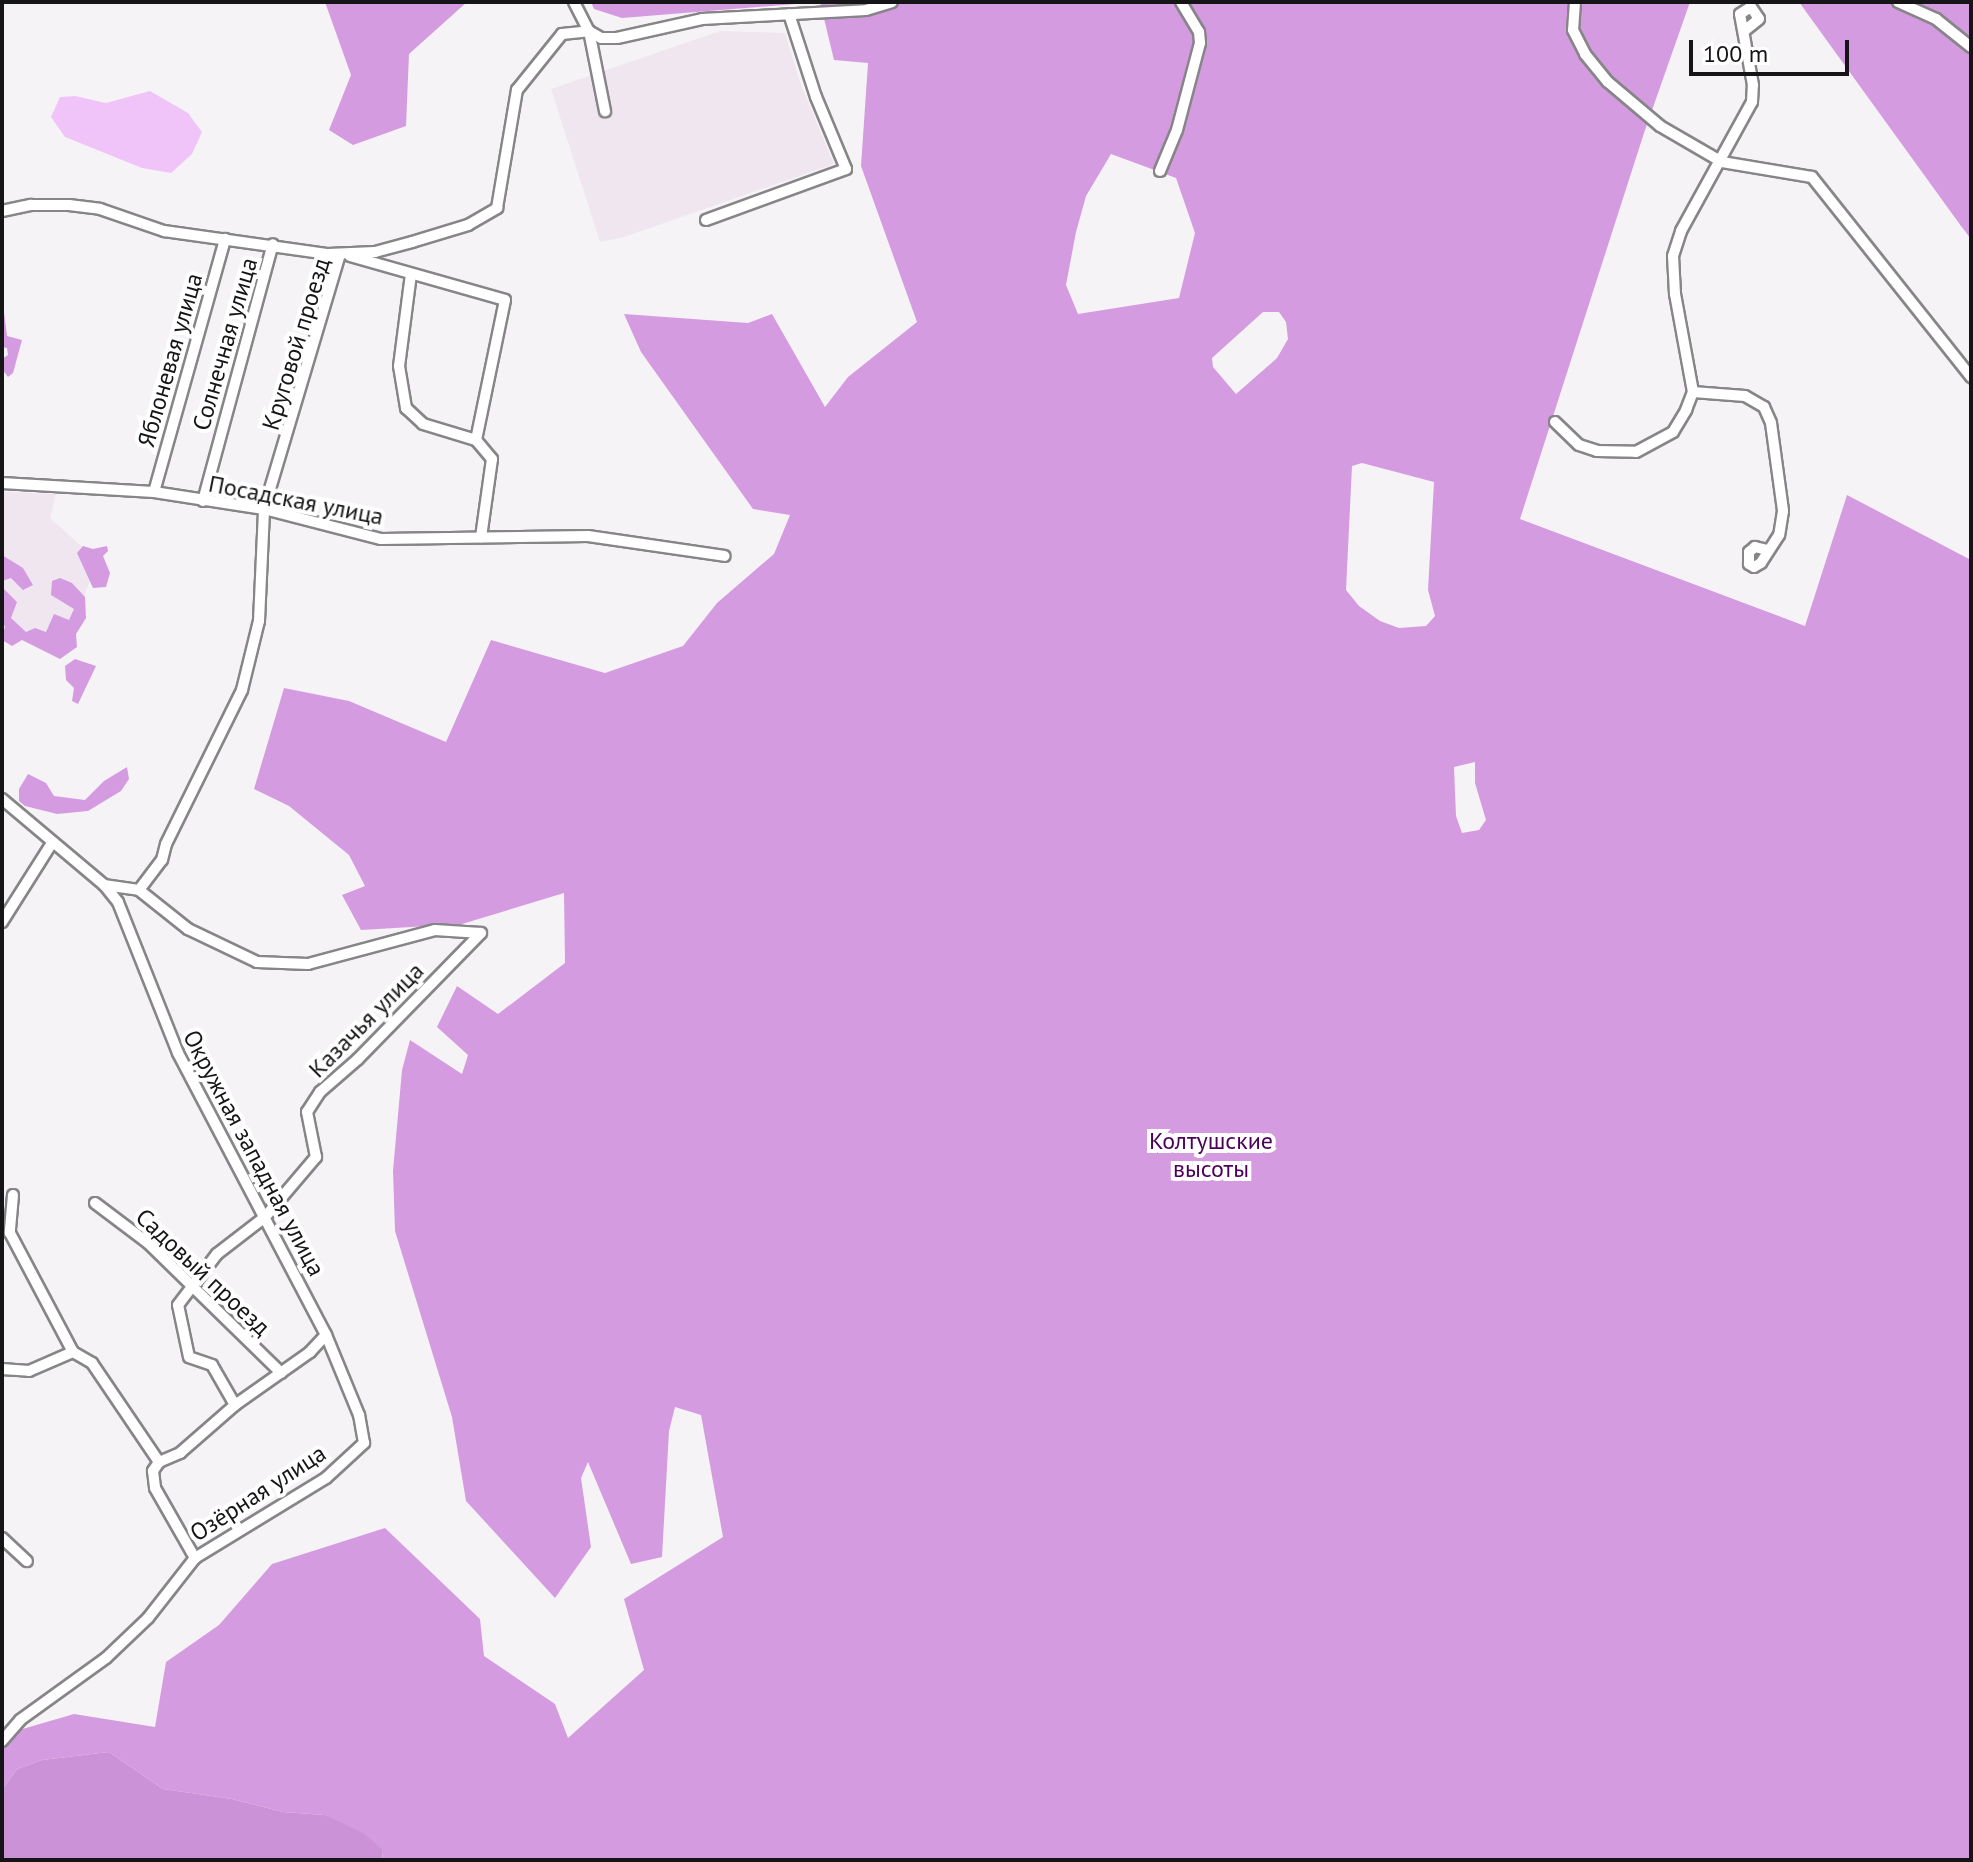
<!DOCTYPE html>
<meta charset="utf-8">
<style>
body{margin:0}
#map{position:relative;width:1973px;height:1862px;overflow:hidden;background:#f6f3f7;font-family:"PT Sans",sans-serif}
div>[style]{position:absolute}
.built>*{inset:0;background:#efe6f0}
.green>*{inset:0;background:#f0c4f9}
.forest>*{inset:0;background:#d59be1}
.water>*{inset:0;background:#cb92d7}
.roads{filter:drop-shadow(2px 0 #878588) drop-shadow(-2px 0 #878588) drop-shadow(0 2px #878588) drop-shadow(0 -2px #878588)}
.street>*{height:10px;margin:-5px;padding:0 5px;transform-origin:5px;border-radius:5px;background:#fff}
span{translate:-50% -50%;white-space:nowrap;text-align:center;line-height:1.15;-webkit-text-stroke:8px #fff;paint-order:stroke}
.street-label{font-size:24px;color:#151416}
.park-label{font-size:24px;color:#4d005a}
.frame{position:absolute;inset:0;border:4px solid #151416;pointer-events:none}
.scale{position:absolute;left:1689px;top:40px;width:160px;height:36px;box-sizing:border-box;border:4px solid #151416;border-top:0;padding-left:10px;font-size:24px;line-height:28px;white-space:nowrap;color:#151416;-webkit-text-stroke:6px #fff;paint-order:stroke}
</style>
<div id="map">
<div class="built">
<div style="clip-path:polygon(720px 31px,785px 33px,801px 85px,834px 164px,624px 237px,600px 242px,551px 89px)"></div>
<div style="clip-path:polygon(2px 492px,56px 494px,50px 518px,89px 553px,100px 556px,61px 653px,2px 618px)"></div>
</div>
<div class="green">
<div style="clip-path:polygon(150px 91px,188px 113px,202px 132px,192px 154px,171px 173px,142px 168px,65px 137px,51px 117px,60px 97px,75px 96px,106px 103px)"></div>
</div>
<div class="forest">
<div style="clip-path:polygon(325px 2px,467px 2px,409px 54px,406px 126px,353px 145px,329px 130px,351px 75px)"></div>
<div style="clip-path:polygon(evenodd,591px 2px,1690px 2px,1644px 133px,1520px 519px,1805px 626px,1847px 495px,1971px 560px,1971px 1860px,382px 1860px,383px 1850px,325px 1815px,283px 1812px,232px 1799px,163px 1789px,109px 1752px,42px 1760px,17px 1769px,2px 1790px,2px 1735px,74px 1714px,155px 1727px,166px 1662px,219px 1625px,272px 1564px,385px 1528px,480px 1619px,484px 1656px,555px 1704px,568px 1738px,644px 1670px,624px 1599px,723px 1537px,701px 1415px,675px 1407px,669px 1431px,662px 1557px,631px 1564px,588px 1462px,581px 1478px,591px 1547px,555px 1598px,466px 1501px,452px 1417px,395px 1231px,393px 1171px,402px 1070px,410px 1040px,462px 1074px,468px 1055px,437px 1027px,457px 986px,498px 1014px,565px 963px,564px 893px,462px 924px,361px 930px,342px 895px,365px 886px,349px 855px,289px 806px,254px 789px,284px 688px,349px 701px,446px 742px,491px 640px,605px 673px,683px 646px,717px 603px,774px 554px,790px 515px,753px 509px,641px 352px,624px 314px,748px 323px,772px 314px,825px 407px,848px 377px,917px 322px,861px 166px,868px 63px,834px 60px,820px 2px,622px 18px,594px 9px,591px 2px,1111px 154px,1176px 178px,1195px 233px,1179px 298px,1078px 314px,1066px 285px,1076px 232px,1086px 196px,1111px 154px,591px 2px,1263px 312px,1279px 312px,1286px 322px,1288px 339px,1277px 358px,1236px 394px,1213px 367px,1212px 358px,1263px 312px,591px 2px,1362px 463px,1434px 482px,1428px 590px,1435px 616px,1426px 626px,1399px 628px,1380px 621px,1359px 606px,1346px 590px,1352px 466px,1362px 463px,591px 2px,1475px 762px,1475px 783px,1486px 820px,1479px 830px,1462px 833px,1456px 816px,1454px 767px,1475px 762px)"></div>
<div style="clip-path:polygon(1799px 2px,1971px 2px,1971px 239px,1961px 226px)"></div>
<div style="clip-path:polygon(2px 296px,7px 336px,22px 340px,13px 373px,8px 377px,2px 369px,2px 359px,8px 355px,7px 348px,2px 347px)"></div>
<div style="clip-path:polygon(83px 546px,93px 549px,107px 546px,108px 551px,103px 556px,110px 573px,106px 587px,93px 588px,77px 553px)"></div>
<div style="clip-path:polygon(2px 555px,23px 568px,33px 585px,23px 590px,11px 578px,2px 581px)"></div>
<div style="clip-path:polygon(60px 578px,72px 583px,85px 597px,86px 618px,76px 634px,77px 647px,60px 659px,22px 640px,12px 646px,2px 640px,5px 626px,2px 624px,2px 587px,17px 602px,11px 618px,26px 632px,35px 628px,46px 632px,54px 614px,69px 620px,74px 609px,51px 595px,52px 581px)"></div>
<div style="clip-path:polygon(75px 659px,96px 666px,78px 704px,72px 701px,74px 688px,66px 680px,65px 666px)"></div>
<div style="clip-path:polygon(127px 767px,129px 779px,121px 791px,88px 811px,57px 814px,25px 806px,19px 801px,19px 789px,28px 774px,46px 783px,54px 796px,85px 800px,104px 781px)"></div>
</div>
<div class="water">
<div style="clip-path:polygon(109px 1752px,163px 1789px,232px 1799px,283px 1812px,325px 1815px,363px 1833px,383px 1850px,382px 1860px,2px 1860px,2px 1790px,17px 1769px,42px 1760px)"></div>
</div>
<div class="roads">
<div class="street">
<div style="left:574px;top:2px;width:33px;rotate:63deg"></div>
<div style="left:589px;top:31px;width:14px;rotate:30deg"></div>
<div style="left:601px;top:38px;width:16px"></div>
<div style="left:617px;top:38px;width:87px;rotate:-12.6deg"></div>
<div style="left:702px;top:19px;width:164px;rotate:-3.1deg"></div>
<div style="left:866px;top:10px;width:27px;rotate:-17deg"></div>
<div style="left:1575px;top:2px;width:28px;rotate:94deg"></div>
<div style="left:1573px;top:30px;width:27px;rotate:63deg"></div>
<div style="left:1585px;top:54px;width:36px;rotate:51deg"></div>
<div style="left:1608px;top:82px;width:68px;rotate:40.2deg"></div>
<div style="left:1660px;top:126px;width:72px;rotate:30.1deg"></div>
<div style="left:1722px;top:162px;width:91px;rotate:9.5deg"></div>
<div style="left:1812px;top:177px;width:256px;rotate:51.5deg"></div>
<div style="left:1898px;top:2px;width:42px;rotate:24.1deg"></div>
<div style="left:1936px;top:19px;width:45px;rotate:38.7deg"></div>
<div style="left:589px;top:31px;width:82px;rotate:78.7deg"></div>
<div style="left:1160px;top:171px;width:44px;rotate:-67.5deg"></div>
<div style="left:1177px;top:130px;width:90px;rotate:-75.2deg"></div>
<div style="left:1200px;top:43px;width:11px;rotate:-95deg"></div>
<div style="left:1199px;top:32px;width:35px;rotate:-121deg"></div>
<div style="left:2px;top:211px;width:30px;rotate:-12deg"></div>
<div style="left:31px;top:205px;width:38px"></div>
<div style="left:69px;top:205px;width:31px;rotate:7deg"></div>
<div style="left:100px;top:209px;width:68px;rotate:19deg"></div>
<div style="left:164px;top:231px;width:166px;rotate:8deg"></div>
<div style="left:328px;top:254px;width:47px;rotate:-2.4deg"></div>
<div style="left:375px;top:252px;width:38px;rotate:-15deg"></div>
<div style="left:412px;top:242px;width:59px;rotate:-16.9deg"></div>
<div style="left:468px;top:225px;width:34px;rotate:-30deg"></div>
<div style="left:497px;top:208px;width:120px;rotate:-80.4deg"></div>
<div style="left:517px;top:90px;width:72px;rotate:-51.2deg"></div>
<div style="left:562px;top:34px;width:27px;rotate:-6deg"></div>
<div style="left:706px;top:220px;width:149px;rotate:-20deg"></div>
<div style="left:846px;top:169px;width:78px;rotate:-112.6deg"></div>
<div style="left:816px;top:97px;width:87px;rotate:-108deg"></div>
<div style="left:350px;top:256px;width:161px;rotate:15.8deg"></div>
<div style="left:505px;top:300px;width:143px;rotate:101.7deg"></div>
<div style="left:476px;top:440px;width:25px;rotate:50deg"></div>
<div style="left:492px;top:459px;width:79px;rotate:98deg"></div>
<div style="left:411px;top:274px;width:93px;rotate:97.4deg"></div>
<div style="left:399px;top:366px;width:43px;rotate:80.5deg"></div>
<div style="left:406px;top:408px;width:23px;rotate:43deg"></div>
<div style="left:423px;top:424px;width:55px;rotate:16.8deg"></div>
<div style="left:1693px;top:392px;width:52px;rotate:4.4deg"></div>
<div style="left:1745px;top:396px;width:22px;rotate:30deg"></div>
<div style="left:1764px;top:407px;width:17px;rotate:66deg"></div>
<div style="left:1771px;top:423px;width:89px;rotate:82.2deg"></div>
<div style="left:1783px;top:511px;width:24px;rotate:99deg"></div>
<div style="left:1779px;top:535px;width:33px;rotate:123deg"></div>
<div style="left:1761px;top:563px;width:8px;rotate:150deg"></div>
<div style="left:1754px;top:567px;width:6px;rotate:-149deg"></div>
<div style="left:1749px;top:564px;width:12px;rotate:-90deg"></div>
<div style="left:1749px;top:552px;width:8px;rotate:-40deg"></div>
<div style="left:1755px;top:547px;width:12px;rotate:14deg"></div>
<div style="left:1555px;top:422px;width:33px;rotate:44deg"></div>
<div style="left:1579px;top:445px;width:19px;rotate:18deg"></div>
<div style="left:1597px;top:451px;width:39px;rotate:1deg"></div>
<div style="left:1636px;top:452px;width:42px;rotate:-28.4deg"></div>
<div style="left:1673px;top:432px;width:26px;rotate:-59deg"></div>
<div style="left:1686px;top:410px;width:19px;rotate:-69deg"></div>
<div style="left:1693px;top:392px;width:100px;rotate:-100.4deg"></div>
<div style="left:1675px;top:294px;width:38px;rotate:-93deg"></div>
<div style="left:1673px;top:256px;width:26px;rotate:-72deg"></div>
<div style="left:1681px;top:231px;width:147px;rotate:-61.2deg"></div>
<div style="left:1752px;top:102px;width:17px;rotate:-87deg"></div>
<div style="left:1753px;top:85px;width:72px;rotate:-100.4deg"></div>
<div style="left:1740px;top:14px;width:13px;rotate:-32deg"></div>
<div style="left:1751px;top:7px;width:14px;rotate:56deg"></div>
<div style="left:1759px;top:19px;width:19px;rotate:141deg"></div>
<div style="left:2px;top:483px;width:152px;rotate:3.4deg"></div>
<div style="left:154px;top:492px;width:111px;rotate:8.8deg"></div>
<div style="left:264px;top:509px;width:121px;rotate:14.4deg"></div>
<div style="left:381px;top:539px;width:207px;rotate:-0.8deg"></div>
<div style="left:588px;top:536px;width:138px;rotate:8.3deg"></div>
<div style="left:154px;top:492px;width:263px;rotate:-74.3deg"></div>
<div style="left:203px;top:501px;width:266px;rotate:-74.8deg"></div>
<div style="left:2px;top:799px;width:133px;rotate:40.1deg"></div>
<div style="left:104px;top:885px;width:35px;rotate:8deg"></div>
<div style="left:139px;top:890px;width:63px;rotate:38.5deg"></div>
<div style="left:188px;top:929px;width:76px;rotate:25.6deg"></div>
<div style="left:257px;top:962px;width:51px;rotate:2.2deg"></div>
<div style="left:308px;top:964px;width:131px;rotate:-15deg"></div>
<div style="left:435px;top:930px;width:46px;rotate:3.7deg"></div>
<div style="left:139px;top:890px;width:38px;rotate:-53deg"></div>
<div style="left:162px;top:860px;width:16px;rotate:-76deg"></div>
<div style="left:166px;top:844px;width:172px;rotate:-63.7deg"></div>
<div style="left:242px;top:690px;width:71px;rotate:-76.2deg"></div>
<div style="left:259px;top:621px;width:112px;rotate:-87.4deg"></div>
<div style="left:264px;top:509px;width:266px;rotate:-73.4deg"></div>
<div style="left:2px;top:922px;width:93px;rotate:-57.7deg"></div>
<div style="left:13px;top:1195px;width:38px;rotate:95deg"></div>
<div style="left:10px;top:1233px;width:135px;rotate:62.1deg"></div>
<div style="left:73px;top:1352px;width:22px;rotate:30deg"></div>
<div style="left:92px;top:1363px;width:120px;rotate:55.9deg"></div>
<div style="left:95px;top:1203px;width:66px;rotate:37deg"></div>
<div style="left:148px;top:1243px;width:186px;rotate:44.3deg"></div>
<div style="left:2px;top:1369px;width:27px;rotate:4deg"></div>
<div style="left:29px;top:1371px;width:48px;rotate:-23.4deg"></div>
<div style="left:235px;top:1405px;width:46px;rotate:-119.9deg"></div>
<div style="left:212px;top:1365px;width:24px;rotate:-161deg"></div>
<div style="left:189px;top:1357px;width:53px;rotate:-101.9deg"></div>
<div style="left:178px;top:1305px;width:64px;rotate:-52.6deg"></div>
<div style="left:217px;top:1254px;width:61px;rotate:-37.6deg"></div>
<div style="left:265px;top:1217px;width:79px;rotate:-49.6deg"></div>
<div style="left:316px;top:1157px;width:46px;rotate:-101.3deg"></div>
<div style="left:307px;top:1112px;width:24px;rotate:-57deg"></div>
<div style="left:320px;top:1092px;width:50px;rotate:-41deg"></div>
<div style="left:358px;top:1059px;width:176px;rotate:-45.7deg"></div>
<div style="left:159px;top:1462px;width:23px;rotate:-23deg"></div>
<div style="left:180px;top:1453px;width:73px;rotate:-41.1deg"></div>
<div style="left:235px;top:1405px;width:92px;rotate:-35.2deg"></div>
<div style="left:310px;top:1352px;width:23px;rotate:-47deg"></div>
<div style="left:159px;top:1462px;width:11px;rotate:124deg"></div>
<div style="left:153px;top:1471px;width:17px;rotate:83deg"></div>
<div style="left:155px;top:1488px;width:81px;rotate:60.3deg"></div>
<div style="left:2px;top:1538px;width:34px;rotate:43deg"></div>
<div style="left:2px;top:1741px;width:28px;rotate:-49deg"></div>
<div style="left:20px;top:1720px;width:106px;rotate:-35.8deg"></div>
<div style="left:106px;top:1658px;width:58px;rotate:-43.6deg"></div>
<div style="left:148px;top:1618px;width:76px;rotate:-51.9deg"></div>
<div style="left:195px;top:1558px;width:153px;rotate:-31.4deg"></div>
<div style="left:326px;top:1478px;width:52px;rotate:-42.6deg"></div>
<div style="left:364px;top:1443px;width:28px;rotate:-100deg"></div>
<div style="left:359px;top:1415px;width:87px;rotate:-112.4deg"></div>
<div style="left:326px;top:1335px;width:318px;rotate:-117.7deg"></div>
<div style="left:178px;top:1053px;width:162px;rotate:-111.7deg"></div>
<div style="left:118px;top:902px;width:22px;rotate:-129deg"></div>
</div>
</div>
<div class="street-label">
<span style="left:225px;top:344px;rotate:-74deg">Солнечная улица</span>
<span style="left:296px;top:344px;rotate:-73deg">Круговой проезд</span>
<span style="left:170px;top:360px;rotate:-74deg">Яблоневая улица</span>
<span style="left:296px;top:500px;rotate:11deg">Посадская улица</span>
<span style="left:366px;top:1020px;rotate:-45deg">Казачья улица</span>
<span style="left:254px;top:1153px;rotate:62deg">Окружная западная улица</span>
<span style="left:203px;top:1272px;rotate:43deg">Садовый проезд</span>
<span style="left:258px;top:1493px;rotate:-33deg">Озёрная улица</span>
</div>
<div class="park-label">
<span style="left:1211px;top:1155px">Колтушские<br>высоты</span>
</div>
<div class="frame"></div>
<div class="scale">100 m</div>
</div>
